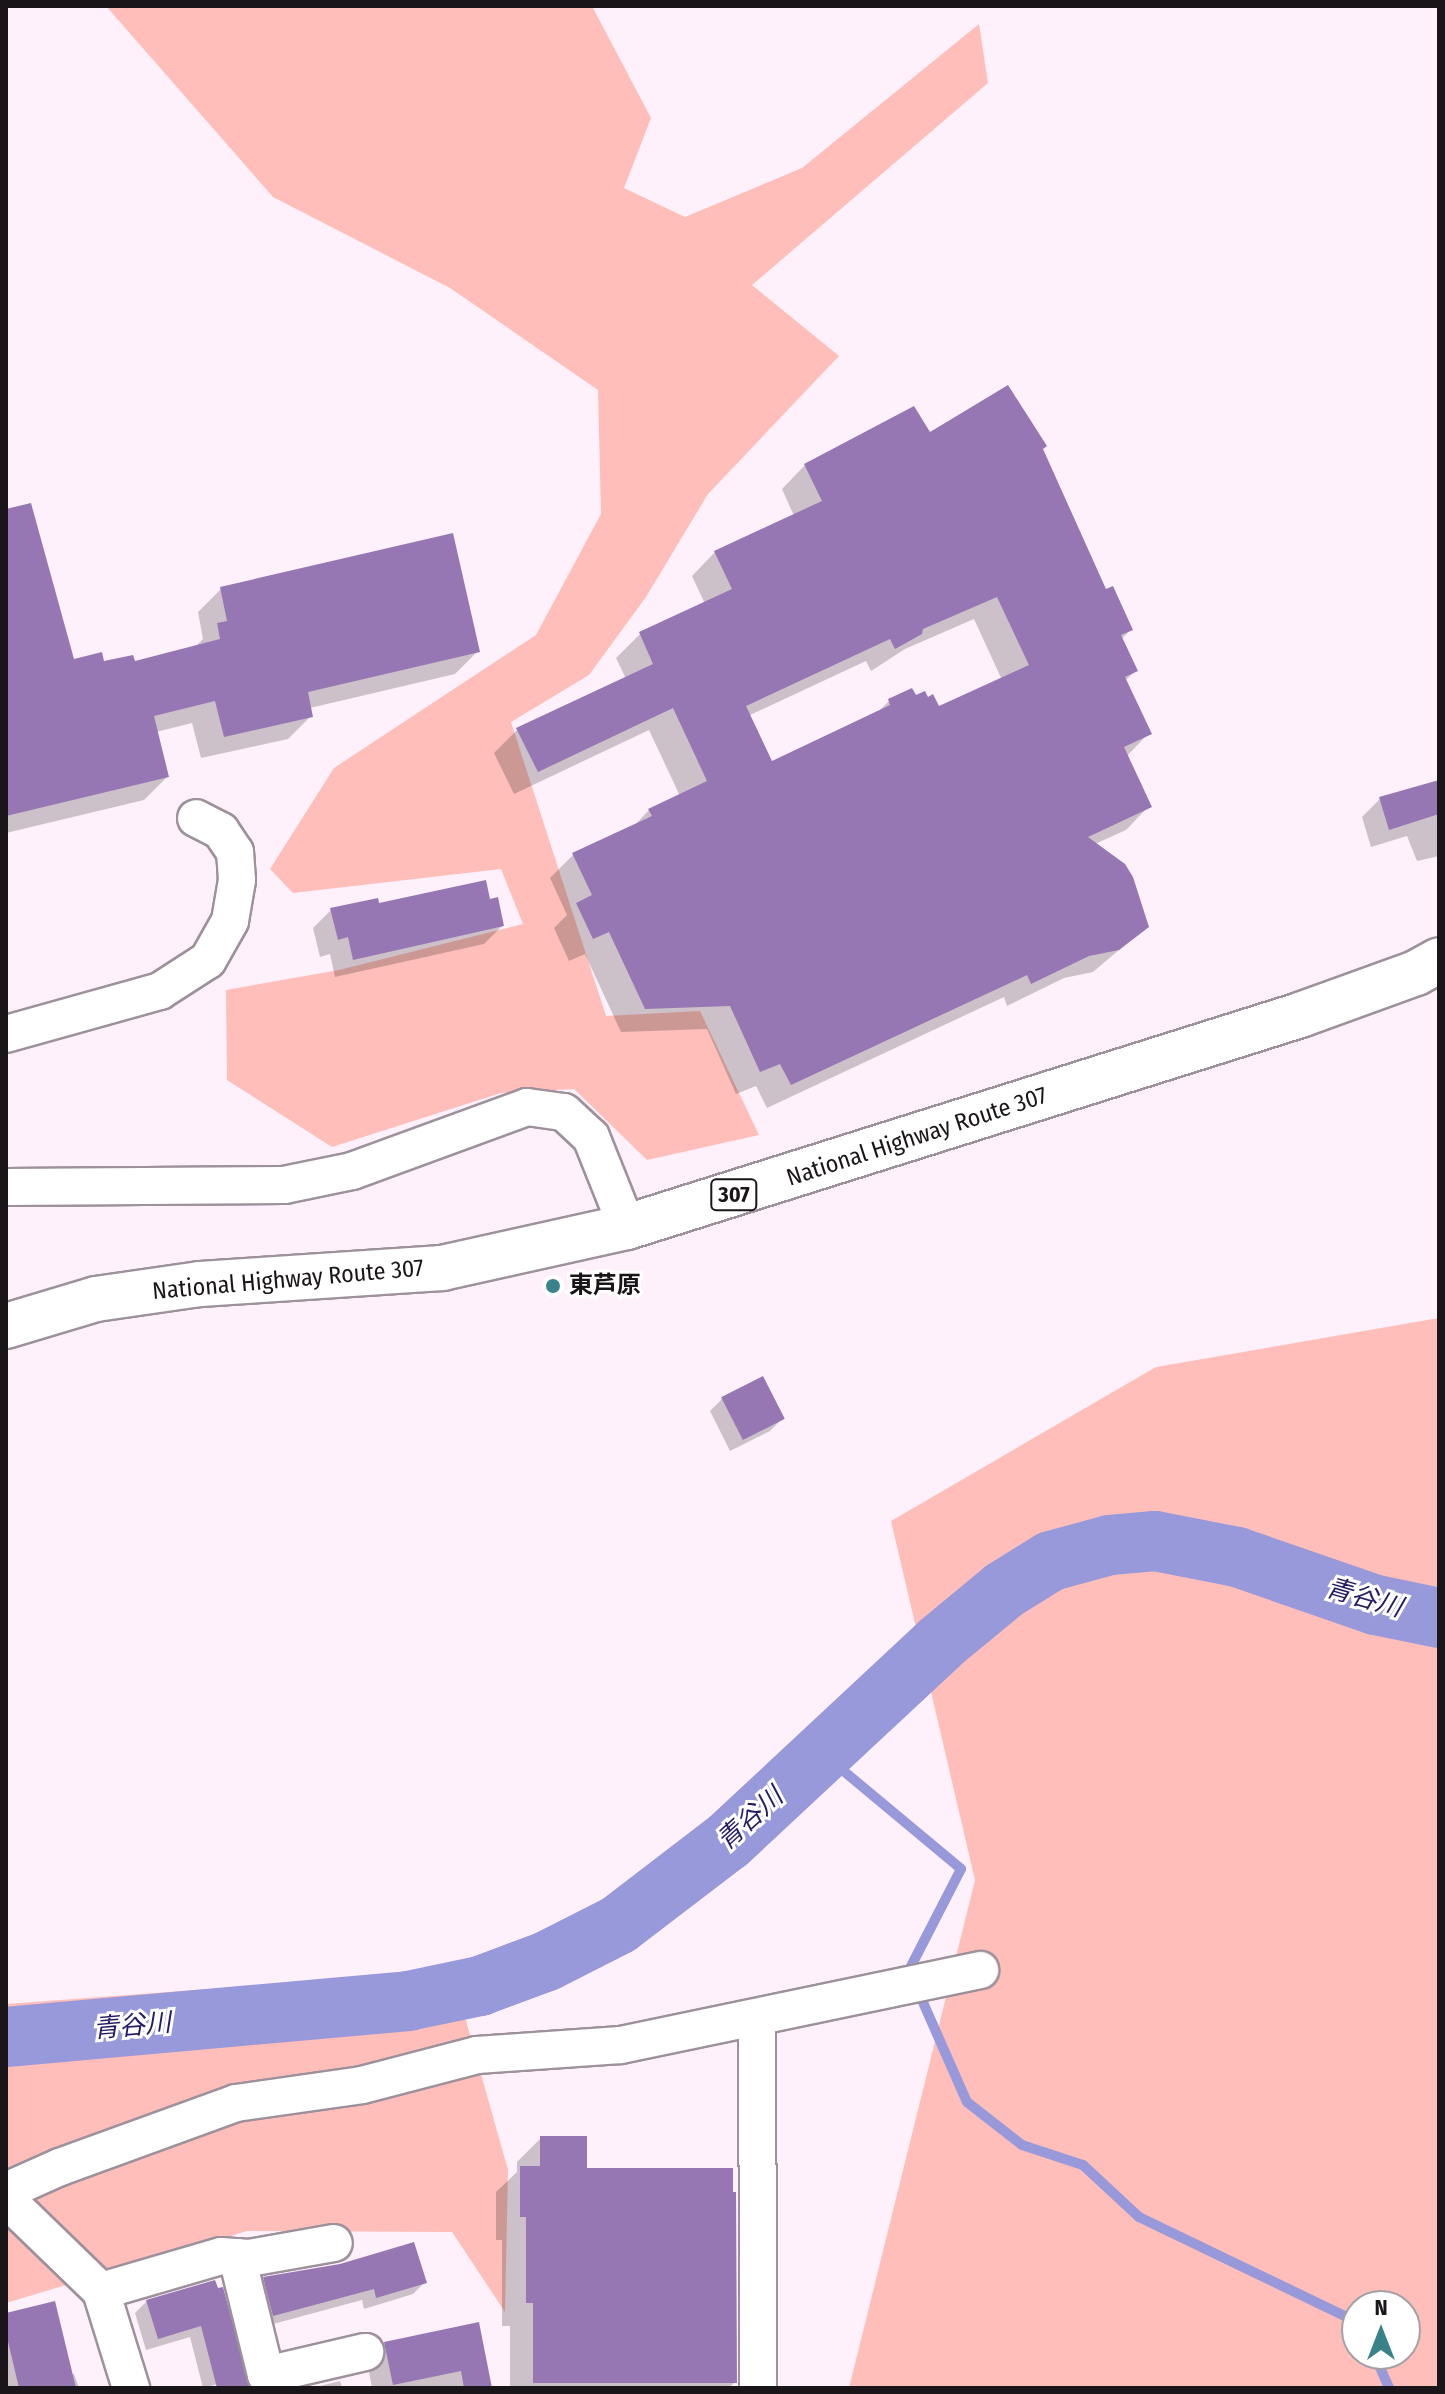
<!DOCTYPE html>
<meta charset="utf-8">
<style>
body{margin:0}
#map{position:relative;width:1445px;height:2394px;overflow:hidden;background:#fff1fc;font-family:"Fira Sans Condensed","Noto Sans JP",sans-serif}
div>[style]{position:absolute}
.green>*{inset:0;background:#ffbeb9}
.shadow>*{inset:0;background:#0003}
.stream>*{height:10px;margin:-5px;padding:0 5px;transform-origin:5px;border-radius:5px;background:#9799da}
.river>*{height:60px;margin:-30px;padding:0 30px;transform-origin:30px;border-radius:30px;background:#9799da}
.building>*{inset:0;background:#9677b3;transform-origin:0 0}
.roads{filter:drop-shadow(2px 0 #9d919b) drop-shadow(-2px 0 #9d919b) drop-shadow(0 2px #9d919b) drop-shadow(0 -2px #9d919b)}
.minor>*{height:36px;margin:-18px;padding:0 18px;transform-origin:18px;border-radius:18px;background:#fff}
.highway>*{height:44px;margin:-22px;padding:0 22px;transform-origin:22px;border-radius:22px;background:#fff}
.dots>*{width:22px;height:22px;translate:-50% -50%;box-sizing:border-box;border:4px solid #fff;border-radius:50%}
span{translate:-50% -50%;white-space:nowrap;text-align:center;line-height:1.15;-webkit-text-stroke:6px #fff;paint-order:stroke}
.shield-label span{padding:2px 6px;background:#fff;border:2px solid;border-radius:6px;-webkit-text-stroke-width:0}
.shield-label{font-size:22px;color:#1a1519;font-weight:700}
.street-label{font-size:24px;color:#1a1519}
.poi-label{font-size:24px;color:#1a1519;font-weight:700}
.left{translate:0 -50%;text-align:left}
.water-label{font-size:26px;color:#251a64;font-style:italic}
.frame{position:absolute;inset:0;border:8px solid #1a1519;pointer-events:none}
.north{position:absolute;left:1341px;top:2290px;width:80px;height:80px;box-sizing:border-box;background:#fff;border:2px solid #a3a1a3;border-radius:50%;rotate:0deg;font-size:22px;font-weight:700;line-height:32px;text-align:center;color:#1a1519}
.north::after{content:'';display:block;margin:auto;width:28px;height:36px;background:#3a828a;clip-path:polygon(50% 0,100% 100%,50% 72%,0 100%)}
</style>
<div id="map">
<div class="green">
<div style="clip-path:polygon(106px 6px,593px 8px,651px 118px,624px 188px,685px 217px,802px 168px,979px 24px,988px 83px,752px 285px,839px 356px,708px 494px,646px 597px,589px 675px,511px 722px,606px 1016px,700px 1011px,759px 1135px,647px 1160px,574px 1089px,501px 1093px,332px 1147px,227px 1080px,226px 990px,339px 970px,523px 924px,501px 869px,293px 893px,270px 869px,334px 768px,536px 635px,601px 514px,598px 390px,450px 288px,273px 197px)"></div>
<div style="clip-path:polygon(evenodd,1439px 1318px,1439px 2388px,849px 2388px,975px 1880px,891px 1521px,1156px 1367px,1439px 1318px,1357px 2306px,1405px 2306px,1405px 2354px,1357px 2354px,1357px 2306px)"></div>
<div style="clip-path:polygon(452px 1971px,508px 2170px,505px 2312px,452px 2232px,247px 2231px,6px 2303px,6px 2004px)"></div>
</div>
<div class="shadow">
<div style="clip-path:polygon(evenodd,930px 435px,1041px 449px,1105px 591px,1131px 629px,1121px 640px,1135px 671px,1125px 681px,1149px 733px,1126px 757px,1149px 806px,1126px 830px,1095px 844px,1146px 927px,1093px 972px,1064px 978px,1007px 1006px,1004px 997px,767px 1108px,756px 1086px,736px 1094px,707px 1029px,621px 1032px,585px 954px,569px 961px,554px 928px,567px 915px,550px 878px,573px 855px,633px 827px,649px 810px,680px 796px,649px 730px,514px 794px,494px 753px,518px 729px,626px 679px,616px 658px,640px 634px,705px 604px,692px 576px,715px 552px,794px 516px,782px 489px,805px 465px,930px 435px,974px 619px,1002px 680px,938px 709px,889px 701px,876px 714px,771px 763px,748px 716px,866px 661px,871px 671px,905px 649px,974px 619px)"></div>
<div style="clip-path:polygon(6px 511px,73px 662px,133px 664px,195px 647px,203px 639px,198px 612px,221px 589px,478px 651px,455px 674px,310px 708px,311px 716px,288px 739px,201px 758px,192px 723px,156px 732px,167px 777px,144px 800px,6px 833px)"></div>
<div style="clip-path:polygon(1439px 782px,1439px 856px,1417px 861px,1407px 836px,1371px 847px,1362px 817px,1380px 799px)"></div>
<div style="clip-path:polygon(488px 901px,502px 926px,484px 944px,335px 977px,330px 954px,320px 957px,313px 928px,331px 910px)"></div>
<div style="clip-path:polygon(722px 1399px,782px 1419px,770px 1431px,730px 1451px,710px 1411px)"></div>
<div style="clip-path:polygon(541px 2138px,585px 2170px,735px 2382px,729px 2388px,510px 2388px,510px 2326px,502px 2326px,502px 2240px,496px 2240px,496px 2192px,517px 2172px,517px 2162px)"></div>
<div style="clip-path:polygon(264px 2279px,425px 2282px,413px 2294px,364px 2309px,362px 2300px,262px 2327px,253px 2291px)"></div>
<div style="clip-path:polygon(216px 2290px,229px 2381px,203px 2388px,190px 2337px,146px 2350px,135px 2313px,147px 2301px)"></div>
<div style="clip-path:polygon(6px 2315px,71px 2375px,74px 2374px,79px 2388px,6px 2388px)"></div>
<div style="clip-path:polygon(478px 2325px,490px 2388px,372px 2388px,367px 2362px,385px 2344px)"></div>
<div style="clip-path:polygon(340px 2381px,342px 2388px,312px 2388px)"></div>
</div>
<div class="stream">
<div style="left:822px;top:1753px;width:181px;rotate:39.8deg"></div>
<div style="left:961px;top:1869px;width:114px;rotate:117.2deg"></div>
<div style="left:909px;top:1970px;width:7px;rotate:63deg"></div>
<div style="left:918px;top:1991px;width:121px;rotate:66.2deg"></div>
<div style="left:967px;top:2102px;width:70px;rotate:38deg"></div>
<div style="left:1022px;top:2145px;width:64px;rotate:18.2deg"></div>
<div style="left:1083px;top:2165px;width:76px;rotate:42.9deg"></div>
<div style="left:1139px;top:2217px;width:242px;rotate:25.7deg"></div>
<div style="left:1374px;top:2354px;width:37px;rotate:66deg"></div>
</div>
<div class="river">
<div style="left:6px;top:2037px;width:404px;rotate:-5.1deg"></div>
<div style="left:408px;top:2001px;width:74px;rotate:-11.8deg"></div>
<div style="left:480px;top:1986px;width:72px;rotate:-20.5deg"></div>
<div style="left:547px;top:1961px;width:80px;rotate:-26.9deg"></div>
<div style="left:618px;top:1925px;width:138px;rotate:-37.4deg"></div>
<div style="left:728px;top:1841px;width:290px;rotate:-43deg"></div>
<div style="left:940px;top:1643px;width:83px;rotate:-39.6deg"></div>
<div style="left:1004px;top:1590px;width:55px;rotate:-31.7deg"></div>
<div style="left:1051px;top:1561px;width:61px;rotate:-15.2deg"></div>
<div style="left:1110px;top:1545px;width:45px;rotate:-5.1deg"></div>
<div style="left:1155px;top:1541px;width:84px;rotate:11deg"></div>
<div style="left:1237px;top:1557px;width:147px;rotate:19.1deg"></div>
<div style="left:1376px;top:1605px;width:64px;rotate:11.7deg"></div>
</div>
<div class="building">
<div style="clip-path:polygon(evenodd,1008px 385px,1047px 446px,1043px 449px,1106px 589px,1113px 586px,1133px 630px,1121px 635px,1138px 671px,1125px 677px,1152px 734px,1124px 747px,1152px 807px,1088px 837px,1125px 864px,1133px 877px,1149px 927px,1119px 950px,1089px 956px,1031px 984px,1027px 975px,791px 1085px,780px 1064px,760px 1072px,730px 1006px,645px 1009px,609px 932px,593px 939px,576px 903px,592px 895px,572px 853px,652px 816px,648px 809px,707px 781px,673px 708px,538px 772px,516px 728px,653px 664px,639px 632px,732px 589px,714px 551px,822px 501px,804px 464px,914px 406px,930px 432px,1008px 385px,997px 597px,1029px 665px,939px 706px,933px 694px,928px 697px,925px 691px,916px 695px,912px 688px,888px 699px,890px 705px,772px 761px,746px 706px,890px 639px,895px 649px,922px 634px,923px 629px,997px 597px)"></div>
<div style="clip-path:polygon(31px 503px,74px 659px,102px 652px,104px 661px,133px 655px,135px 661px,220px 639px,217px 623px,227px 621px,220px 587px,453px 533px,480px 652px,308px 692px,313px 717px,224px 737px,215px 701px,154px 716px,169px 777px,6px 816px,6px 509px)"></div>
<div style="clip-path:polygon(1439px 780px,1439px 814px,1389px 830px,1379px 797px)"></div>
<div style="clip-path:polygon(486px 880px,490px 899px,498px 897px,504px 926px,353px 960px,348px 937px,338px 940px,330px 908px,378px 898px,379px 903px)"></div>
<div style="left:763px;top:1376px;width:48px;height:47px;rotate:63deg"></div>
<div style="clip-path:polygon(540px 2136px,587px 2136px,587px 2168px,733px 2168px,733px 2192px,736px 2192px,737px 2383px,533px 2383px,533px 2303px,526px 2303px,526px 2217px,520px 2217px,520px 2166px,540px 2166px)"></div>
<div style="clip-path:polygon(414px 2242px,427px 2283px,376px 2298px,374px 2289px,273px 2316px,263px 2277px,340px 2264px)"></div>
<div style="clip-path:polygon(215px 2280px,218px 2288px,223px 2287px,250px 2388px,217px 2388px,201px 2326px,158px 2339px,146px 2300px)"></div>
<div style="clip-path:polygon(55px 2301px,76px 2388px,19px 2388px,6px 2333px,6px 2313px)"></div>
<div style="clip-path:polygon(479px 2322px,492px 2388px,464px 2388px,461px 2371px,393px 2385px,384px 2342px)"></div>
</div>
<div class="roads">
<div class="minor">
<div style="left:6px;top:1034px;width:160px;rotate:-15.6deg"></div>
<div style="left:160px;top:991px;width:57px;rotate:-32.9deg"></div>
<div style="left:208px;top:960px;width:45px;rotate:-60.6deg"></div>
<div style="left:230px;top:921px;width:42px;rotate:-80.3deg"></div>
<div style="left:237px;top:880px;width:28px;rotate:-94deg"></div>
<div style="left:235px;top:852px;width:25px;rotate:-124deg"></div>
<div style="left:221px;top:831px;width:28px;rotate:-153deg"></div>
<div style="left:6px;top:1187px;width:278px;rotate:-0.4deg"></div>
<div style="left:284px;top:1185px;width:69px;rotate:-11.6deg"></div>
<div style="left:352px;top:1171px;width:186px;rotate:-20.1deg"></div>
<div style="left:527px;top:1107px;width:37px;rotate:8deg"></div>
<div style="left:564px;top:1112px;width:37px;rotate:43deg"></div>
<div style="left:591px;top:1137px;width:97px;rotate:68.2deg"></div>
<div style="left:757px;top:2018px;width:370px;rotate:89.8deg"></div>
<div style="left:6px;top:2191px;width:59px;rotate:-24deg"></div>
<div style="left:60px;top:2167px;width:187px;rotate:-20deg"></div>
<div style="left:236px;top:2103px;width:127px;rotate:-8.1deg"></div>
<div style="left:362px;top:2085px;width:119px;rotate:-14.6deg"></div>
<div style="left:477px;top:2055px;width:144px;rotate:-4deg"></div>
<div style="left:621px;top:2045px;width:367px;rotate:-11.8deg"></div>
<div style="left:6px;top:2199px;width:132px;rotate:44.1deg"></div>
<div style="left:101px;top:2291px;width:102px;rotate:72.8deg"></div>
<div style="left:237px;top:2257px;width:122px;rotate:76.2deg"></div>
<div style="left:266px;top:2375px;width:102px;rotate:-13.1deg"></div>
<div style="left:101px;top:2291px;width:125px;rotate:-16.3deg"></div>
<div style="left:221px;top:2256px;width:28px;rotate:4deg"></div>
<div style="left:249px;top:2258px;width:86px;rotate:-10deg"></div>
</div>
<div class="highway">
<div style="left:6px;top:1326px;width:94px;rotate:-16.7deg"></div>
<div style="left:96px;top:1299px;width:105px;rotate:-8.2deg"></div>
<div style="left:200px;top:1284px;width:243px;rotate:-3.8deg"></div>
<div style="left:442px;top:1268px;width:189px;rotate:-12.5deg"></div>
<div style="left:627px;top:1227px;width:706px;rotate:-17.48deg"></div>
<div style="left:1300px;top:1015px;width:123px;rotate:-19.9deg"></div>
<div style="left:1416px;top:973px;width:26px;rotate:-29deg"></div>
</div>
</div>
<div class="dots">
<div style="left:553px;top:1286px;background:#3a828a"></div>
</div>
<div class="shield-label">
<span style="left:734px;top:1195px">307</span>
</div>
<div class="street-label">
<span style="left:917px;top:1137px;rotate:-18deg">National Highway Route 307</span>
<span style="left:288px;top:1280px;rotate:-5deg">National Highway Route 307</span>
</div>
<div class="poi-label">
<span class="left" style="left:569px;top:1286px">東芦原</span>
</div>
<div class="water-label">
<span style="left:1364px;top:1598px;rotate:16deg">青谷川</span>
<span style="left:750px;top:1819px;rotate:-42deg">青谷川</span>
<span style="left:132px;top:2026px;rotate:-5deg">青谷川</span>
</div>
<div class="frame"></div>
<div class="north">N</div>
</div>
